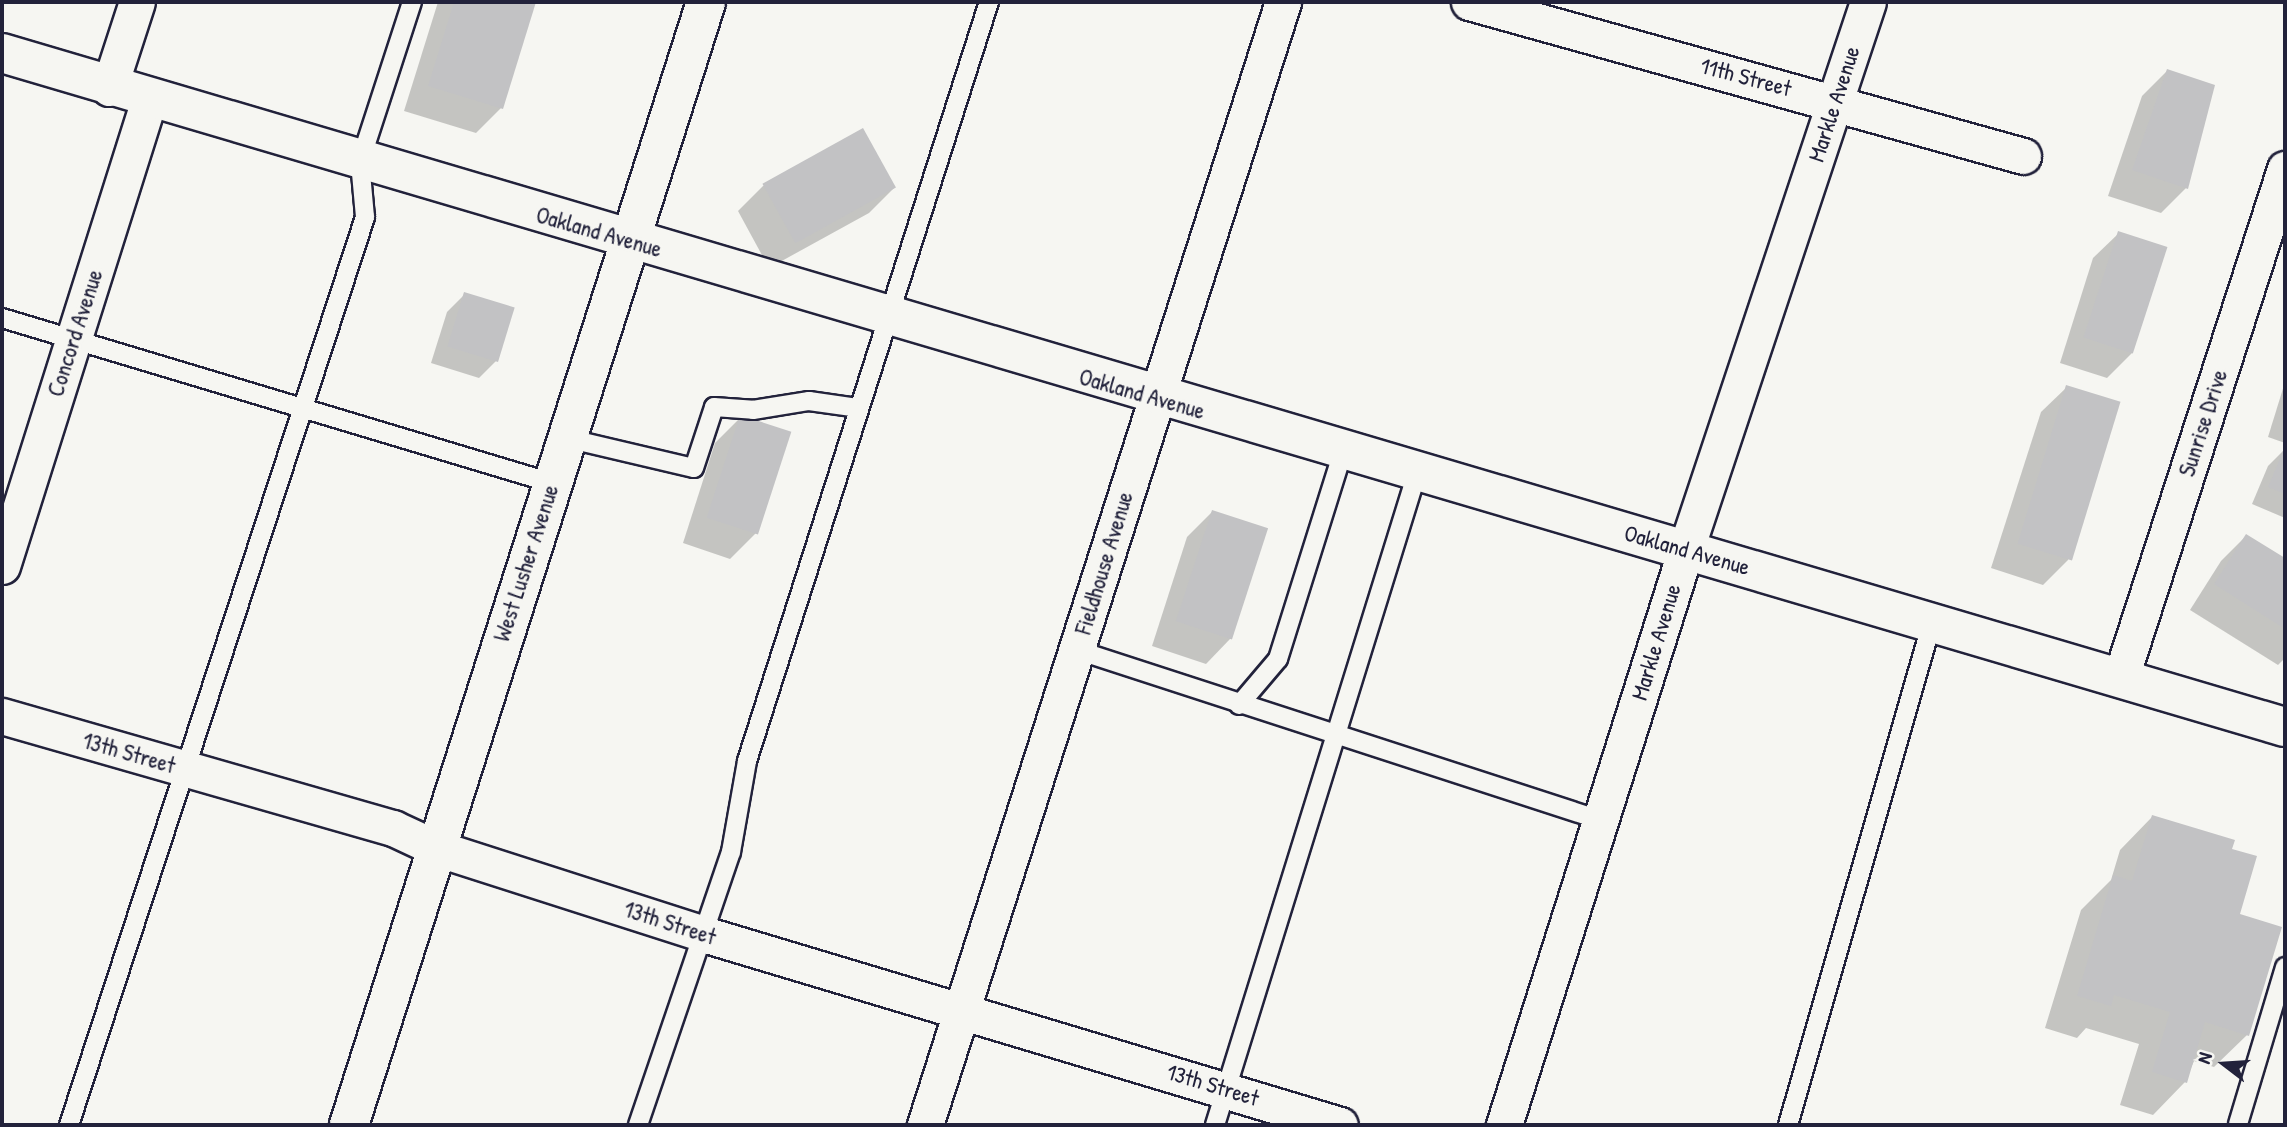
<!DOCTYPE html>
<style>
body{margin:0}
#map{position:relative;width:2287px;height:1127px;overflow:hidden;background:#f6f6f2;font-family:"Patrick Hand",sans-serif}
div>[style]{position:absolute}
.shadow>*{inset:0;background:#0003}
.building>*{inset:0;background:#c2c2c4;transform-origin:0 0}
.roads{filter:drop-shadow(2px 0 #22223b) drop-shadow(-2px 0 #22223b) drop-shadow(0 2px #22223b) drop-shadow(0 -2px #22223b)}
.service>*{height:18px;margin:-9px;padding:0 9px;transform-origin:9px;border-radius:9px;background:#f6f6f2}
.minor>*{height:35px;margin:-17.5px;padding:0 17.5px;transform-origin:17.5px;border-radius:17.5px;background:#f6f6f2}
.tertiary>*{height:38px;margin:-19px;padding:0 19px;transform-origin:19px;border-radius:19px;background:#f6f6f2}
.primary>*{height:38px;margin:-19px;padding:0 19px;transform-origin:19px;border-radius:19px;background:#f6f6f2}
span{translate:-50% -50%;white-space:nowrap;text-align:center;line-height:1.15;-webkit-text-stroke:6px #f6f6f2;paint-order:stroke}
.street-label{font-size:23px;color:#22223b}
.frame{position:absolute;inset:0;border:4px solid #22223b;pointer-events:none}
.north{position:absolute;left:2189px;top:1029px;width:70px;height:70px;-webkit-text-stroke:5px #f6f6f2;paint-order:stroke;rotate:287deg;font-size:19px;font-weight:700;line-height:28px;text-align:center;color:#22223b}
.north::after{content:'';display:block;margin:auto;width:24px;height:32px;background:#22223b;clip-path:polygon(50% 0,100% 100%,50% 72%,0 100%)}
</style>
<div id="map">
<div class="shadow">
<div style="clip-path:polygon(438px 2px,534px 2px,501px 108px,476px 133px,404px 111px)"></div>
<div style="clip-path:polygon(2167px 71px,2186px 188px,2161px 213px,2108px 196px,2142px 96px)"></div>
<div style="clip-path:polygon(863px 130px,894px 188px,869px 213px,769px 268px,738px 211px,763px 186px)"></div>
<div style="clip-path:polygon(2119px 233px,2132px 353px,2107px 378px,2060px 363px,2093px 258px)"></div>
<div style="clip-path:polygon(465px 294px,496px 361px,479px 378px,431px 363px,447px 312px)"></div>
<div style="clip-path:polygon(2285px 382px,2285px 443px,2268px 437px)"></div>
<div style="clip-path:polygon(2067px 387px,2118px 403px,2068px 560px,2043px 585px,1991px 568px,2041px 412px)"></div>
<div style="clip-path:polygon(741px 417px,756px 533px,730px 559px,683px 543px,715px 443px)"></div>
<div style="clip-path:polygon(2285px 449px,2285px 518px,2252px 504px,2268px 466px)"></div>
<div style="clip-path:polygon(1212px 512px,1231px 638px,1206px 664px,1152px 646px,1187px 537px)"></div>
<div style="clip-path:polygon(2246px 536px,2285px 560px,2285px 658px,2278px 665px,2190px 610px,2221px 561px)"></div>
<div style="clip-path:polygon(2152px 817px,2230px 850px,2247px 1035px,2214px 1067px,2194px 1061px,2185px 1082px,2153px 1115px,2120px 1105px,2139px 1044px,2086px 1028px,2077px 1038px,2045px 1028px,2081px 910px,2111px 880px,2120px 850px)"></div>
</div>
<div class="building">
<div style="clip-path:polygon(454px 2px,536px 2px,503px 109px,428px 86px)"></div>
<div style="clip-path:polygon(2167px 69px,2215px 85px,2188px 189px,2132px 170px)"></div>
<div style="left:863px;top:128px;width:68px;height:115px;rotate:61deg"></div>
<div style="left:2118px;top:231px;width:52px;height:112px;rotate:18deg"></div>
<div style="left:464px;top:292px;width:53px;height:57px;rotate:17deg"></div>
<div style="left:2066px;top:385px;width:57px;height:166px;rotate:17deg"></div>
<div style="left:740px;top:415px;width:54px;height:108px;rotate:18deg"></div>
<div style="clip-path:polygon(2285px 446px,2285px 494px,2268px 487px)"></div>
<div style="left:1212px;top:510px;width:59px;height:117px;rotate:18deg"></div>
<div style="clip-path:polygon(2246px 534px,2285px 558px,2285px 629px,2214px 584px)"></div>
<div style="clip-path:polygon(2152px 815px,2235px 840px,2232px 849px,2257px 856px,2240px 914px,2282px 927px,2249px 1036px,2205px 1022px,2187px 1083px,2152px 1072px,2170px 1012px,2114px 995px,2111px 1006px,2077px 996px,2113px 875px,2132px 881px)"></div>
</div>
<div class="roads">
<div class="service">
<div style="left:2px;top:318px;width:574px;rotate:16.7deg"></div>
<div style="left:566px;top:438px;width:131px;rotate:13.2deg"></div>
<div style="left:694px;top:468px;width:64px;rotate:-71.8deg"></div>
<div style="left:714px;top:407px;width:39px;rotate:4deg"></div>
<div style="left:753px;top:410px;width:57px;rotate:-9.1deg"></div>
<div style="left:809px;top:401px;width:49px;rotate:8.1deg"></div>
<div style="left:1077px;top:650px;width:550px;rotate:18.01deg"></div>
<div style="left:1239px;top:705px;width:60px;rotate:-49.7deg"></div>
<div style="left:1278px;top:659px;width:217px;rotate:-72.6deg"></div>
<div style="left:2238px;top:1124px;width:164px;rotate:-73.3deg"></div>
<div style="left:69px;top:1125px;width:955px;rotate:-71.94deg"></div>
<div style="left:365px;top:217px;width:55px;rotate:-95.2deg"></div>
<div style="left:360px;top:162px;width:168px;rotate:-72deg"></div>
<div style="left:638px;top:1125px;width:288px;rotate:-71.2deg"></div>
<div style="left:731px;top:852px;width:92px;rotate:-80deg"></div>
<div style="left:747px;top:761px;width:797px;rotate:-72.32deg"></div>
<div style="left:1215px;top:1125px;width:683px;rotate:-72.79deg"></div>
<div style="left:1788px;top:1125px;width:523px;rotate:-74.02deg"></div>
</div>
<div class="minor">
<div style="left:1469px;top:2px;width:575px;rotate:15.53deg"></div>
<div style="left:109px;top:88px;width:90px;rotate:-72deg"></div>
<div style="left:2px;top:566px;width:489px;rotate:-72.5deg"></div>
<div style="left:2121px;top:677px;width:534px;rotate:-72.11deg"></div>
<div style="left:2px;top:716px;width:407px;rotate:16deg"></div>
<div style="left:393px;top:828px;width:47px;rotate:24.9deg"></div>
<div style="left:436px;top:848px;width:277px;rotate:17.8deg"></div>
<div style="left:700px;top:933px;width:668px;rotate:16.7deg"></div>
<div style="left:925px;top:1125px;width:1179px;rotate:-72.32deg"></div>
<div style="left:1504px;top:1125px;width:604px;rotate:-72.46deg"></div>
<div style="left:1686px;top:549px;width:576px;rotate:-71.6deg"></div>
</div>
<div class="tertiary">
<div style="left:2px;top:53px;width:2380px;rotate:16.45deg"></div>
</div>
<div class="primary">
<div style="left:349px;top:1125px;width:1178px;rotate:-72.36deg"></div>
</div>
</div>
<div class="street-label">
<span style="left:1746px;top:77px;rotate:15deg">11th Street</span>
<span style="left:1834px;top:104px;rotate:-72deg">Markle Avenue</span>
<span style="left:599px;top:232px;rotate:16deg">Oakland Avenue</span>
<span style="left:75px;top:333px;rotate:-72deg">Concord Avenue</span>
<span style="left:1142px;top:394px;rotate:16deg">Oakland Avenue</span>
<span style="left:2203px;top:423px;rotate:-72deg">Sunrise Drive</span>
<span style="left:1687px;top:550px;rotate:16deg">Oakland Avenue</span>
<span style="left:526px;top:563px;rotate:-72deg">West Lusher Avenue</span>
<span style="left:1104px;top:563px;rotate:-73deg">Fieldhouse Avenue</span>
<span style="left:1656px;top:642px;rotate:-73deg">Markle Avenue</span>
<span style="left:129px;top:753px;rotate:16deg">13th Street</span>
<span style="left:670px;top:923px;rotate:18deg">13th Street</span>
<span style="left:1213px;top:1085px;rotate:17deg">13th Street</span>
</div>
<div class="frame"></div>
<div class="north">N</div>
</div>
